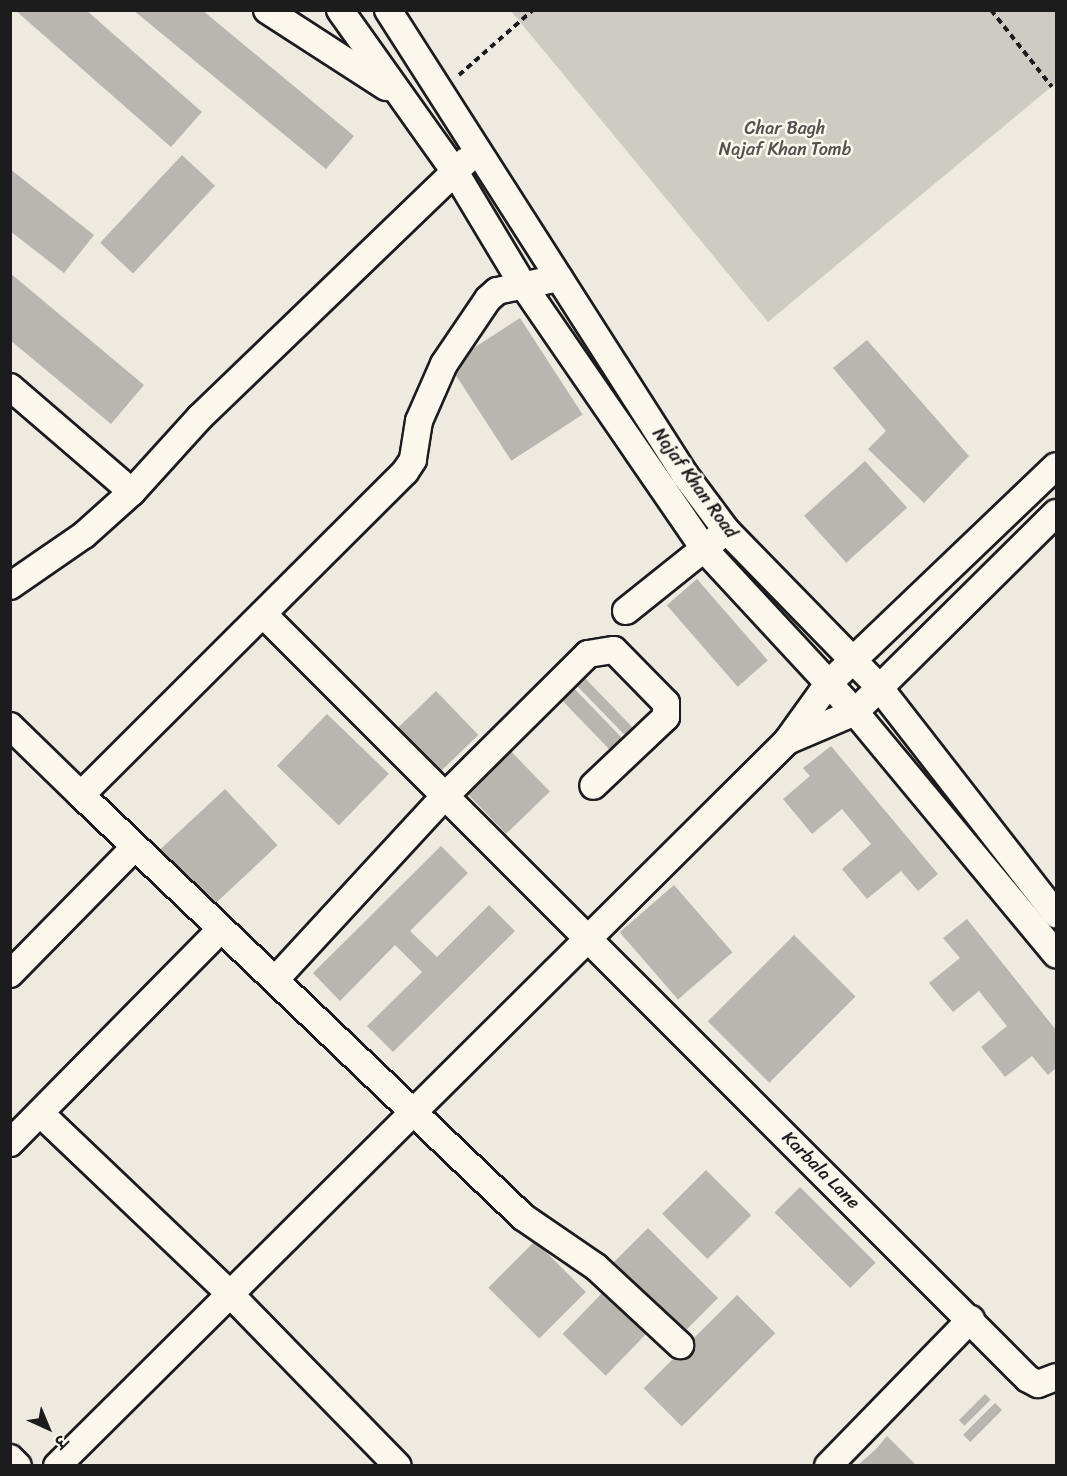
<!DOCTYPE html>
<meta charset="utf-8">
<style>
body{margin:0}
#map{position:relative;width:1067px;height:1476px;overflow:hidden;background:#eeeadf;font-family:Sriracha,"Playpen Sans Deva",sans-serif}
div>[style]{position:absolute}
.green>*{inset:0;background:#ceccc2}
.building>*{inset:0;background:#b9b6af;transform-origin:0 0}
.path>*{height:4px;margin-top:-2px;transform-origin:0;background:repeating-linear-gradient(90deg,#1c1c1c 0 6px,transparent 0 10.5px)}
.roads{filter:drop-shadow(2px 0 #1c1c1c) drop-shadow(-2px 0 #1c1c1c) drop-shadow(0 2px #1c1c1c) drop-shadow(0 -2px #1c1c1c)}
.street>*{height:26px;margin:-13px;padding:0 13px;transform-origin:13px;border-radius:13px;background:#fbf7ec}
span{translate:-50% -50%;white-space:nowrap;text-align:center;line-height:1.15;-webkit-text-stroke:5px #fbf7ec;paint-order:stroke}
.park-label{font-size:18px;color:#51514e}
.street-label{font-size:18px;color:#1c1c1c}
.frame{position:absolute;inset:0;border:12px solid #1c1c1c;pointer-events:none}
.north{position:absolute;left:18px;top:1398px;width:60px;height:60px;-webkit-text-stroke:4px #fbf7ec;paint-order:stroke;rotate:136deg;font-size:16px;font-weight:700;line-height:24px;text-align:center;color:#1c1c1c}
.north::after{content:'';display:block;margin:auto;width:21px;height:27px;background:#1c1c1c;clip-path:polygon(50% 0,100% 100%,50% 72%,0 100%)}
</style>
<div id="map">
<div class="green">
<div style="clip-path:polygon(511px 11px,1056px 11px,1056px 83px,768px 322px)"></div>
</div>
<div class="building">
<div style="clip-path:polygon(15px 10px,86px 10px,202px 112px,171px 147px)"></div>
<div style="clip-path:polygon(133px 10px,202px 10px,354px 136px,326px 169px)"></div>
<div style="left:182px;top:155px;width:45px;height:120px;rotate:43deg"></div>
<div style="clip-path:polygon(10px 169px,94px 235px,64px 273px,10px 231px)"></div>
<div style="clip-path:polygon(10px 273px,144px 385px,111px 424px,10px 340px)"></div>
<div style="left:520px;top:318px;width:115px;height:85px;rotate:57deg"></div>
<div style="clip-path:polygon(867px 340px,969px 456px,924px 503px,868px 449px,886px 431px,833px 368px)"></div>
<div style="left:865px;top:461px;width:63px;height:82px;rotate:48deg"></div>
<div style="left:697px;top:579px;width:108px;height:40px;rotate:49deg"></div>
<div style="left:582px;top:675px;width:83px;height:11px;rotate:46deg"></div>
<div style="left:566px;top:680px;width:92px;height:17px;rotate:46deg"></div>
<div style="left:436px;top:691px;width:61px;height:60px;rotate:46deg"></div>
<div style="left:327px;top:714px;width:86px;height:72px;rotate:44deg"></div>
<div style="left:504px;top:744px;width:66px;height:61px;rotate:46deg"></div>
<div style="clip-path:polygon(831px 746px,938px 874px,918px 891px,901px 871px,867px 899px,842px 869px,871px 844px,842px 809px,812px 834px,783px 799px,810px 776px,803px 768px)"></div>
<div style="left:225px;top:789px;width:77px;height:91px;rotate:47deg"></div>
<div style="clip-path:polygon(441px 846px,468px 873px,410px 931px,437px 957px,489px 905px,515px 931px,393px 1052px,367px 1026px,422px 972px,395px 945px,340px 1001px,313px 973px)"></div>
<div style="left:674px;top:885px;width:89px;height:72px;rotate:49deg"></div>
<div style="clip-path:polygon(967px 919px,1056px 1030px,1056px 1068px,1048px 1075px,1032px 1056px,1005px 1077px,981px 1047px,1007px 1026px,979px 991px,953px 1012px,929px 983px,960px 958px,943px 938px)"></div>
<div style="left:794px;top:935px;width:87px;height:122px;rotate:45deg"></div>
<div style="left:706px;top:1170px;width:64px;height:62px;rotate:45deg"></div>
<div style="left:800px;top:1187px;width:107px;height:36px;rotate:45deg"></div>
<div style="left:648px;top:1228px;width:99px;height:55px;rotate:45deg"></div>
<div style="left:535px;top:1241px;width:72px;height:66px;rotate:45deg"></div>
<div style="left:607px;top:1288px;width:60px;height:64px;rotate:44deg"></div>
<div style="left:737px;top:1295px;width:54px;height:132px;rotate:45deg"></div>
<div style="left:985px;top:1394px;width:8px;height:37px;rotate:45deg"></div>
<div style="left:995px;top:1403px;width:10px;height:45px;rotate:45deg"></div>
<div style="clip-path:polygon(887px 1436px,917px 1466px,857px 1466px,876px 1449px)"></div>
</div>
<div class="path">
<div style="left:991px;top:10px;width:98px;rotate:51.6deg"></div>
<div style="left:459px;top:75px;width:98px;rotate:-41.3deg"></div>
</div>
<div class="roads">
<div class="street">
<div style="left:267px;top:10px;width:142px;rotate:32.9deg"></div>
<div style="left:340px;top:10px;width:199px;rotate:54.6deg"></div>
<div style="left:455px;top:172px;width:132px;rotate:59deg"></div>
<div style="left:523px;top:285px;width:321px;rotate:55.5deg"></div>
<div style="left:705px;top:550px;width:221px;rotate:47.2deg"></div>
<div style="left:855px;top:712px;width:315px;rotate:50.3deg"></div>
<div style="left:388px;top:10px;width:552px;rotate:57.43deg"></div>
<div style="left:685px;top:475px;width:69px;rotate:53.3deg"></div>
<div style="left:726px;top:530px;width:219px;rotate:45.7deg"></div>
<div style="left:879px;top:687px;width:288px;rotate:52.1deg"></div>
<div style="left:559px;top:278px;width:63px;rotate:168.2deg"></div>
<div style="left:497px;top:291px;width:12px;rotate:138deg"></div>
<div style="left:488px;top:299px;width:78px;rotate:124.1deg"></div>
<div style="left:444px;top:364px;width:62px;rotate:113.7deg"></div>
<div style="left:419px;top:421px;width:39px;rotate:99deg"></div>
<div style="left:413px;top:460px;width:14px;rotate:124deg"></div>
<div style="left:405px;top:472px;width:457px;rotate:135.1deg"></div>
<div style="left:81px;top:795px;width:611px;rotate:43.67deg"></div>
<div style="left:523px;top:1217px;width:88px;rotate:34.4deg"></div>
<div style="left:596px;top:1267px;width:115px;rotate:42.9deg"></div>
<div style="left:10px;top:387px;width:161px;rotate:40.7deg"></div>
<div style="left:10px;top:586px;width:90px;rotate:-34.6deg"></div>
<div style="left:84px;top:535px;width:64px;rotate:-41.9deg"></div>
<div style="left:132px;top:492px;width:101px;rotate:-47.8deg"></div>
<div style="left:200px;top:417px;width:369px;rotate:-43.9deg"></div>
<div style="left:626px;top:611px;width:117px;rotate:-38.7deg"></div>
<div style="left:264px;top:615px;width:1080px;rotate:45deg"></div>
<div style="left:1028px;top:1379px;width:11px;rotate:27deg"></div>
<div style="left:1038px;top:1384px;width:19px;rotate:-21deg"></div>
<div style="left:10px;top:726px;width:99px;rotate:44.2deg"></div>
<div style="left:787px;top:741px;width:74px;rotate:-23.1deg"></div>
<div style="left:855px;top:712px;width:283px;rotate:-44.7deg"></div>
<div style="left:10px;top:974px;width:177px;rotate:-45.5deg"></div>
<div style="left:275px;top:980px;width:249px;rotate:-47.3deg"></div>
<div style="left:444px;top:797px;width:203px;rotate:-44.8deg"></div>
<div style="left:588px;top:654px;width:26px;rotate:-9deg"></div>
<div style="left:614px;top:650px;width:74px;rotate:45.5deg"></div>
<div style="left:666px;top:703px;width:14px;rotate:90deg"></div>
<div style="left:666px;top:717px;width:100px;rotate:136.6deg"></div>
<div style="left:40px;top:1113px;width:262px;rotate:43.6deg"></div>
<div style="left:230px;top:1294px;width:240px;rotate:45.7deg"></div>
<div style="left:10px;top:1143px;width:299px;rotate:-45.4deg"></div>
<div style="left:10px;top:1458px;width:11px;rotate:45deg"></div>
<div style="left:57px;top:1466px;width:1029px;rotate:-44.8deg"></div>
<div style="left:787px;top:741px;width:70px;rotate:-54.3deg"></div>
<div style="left:828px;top:684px;width:315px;rotate:-43.7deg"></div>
<div style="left:828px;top:1466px;width:205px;rotate:-45.8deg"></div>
</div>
</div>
<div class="park-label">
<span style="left:785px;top:139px">Char Bagh<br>Najaf Khan Tomb</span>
</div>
<div class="street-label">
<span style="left:695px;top:483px;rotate:54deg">Najaf Khan Road</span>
<span style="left:821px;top:1170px;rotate:45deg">Karbala Lane</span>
</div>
<div class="frame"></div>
<div class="north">उ</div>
</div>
